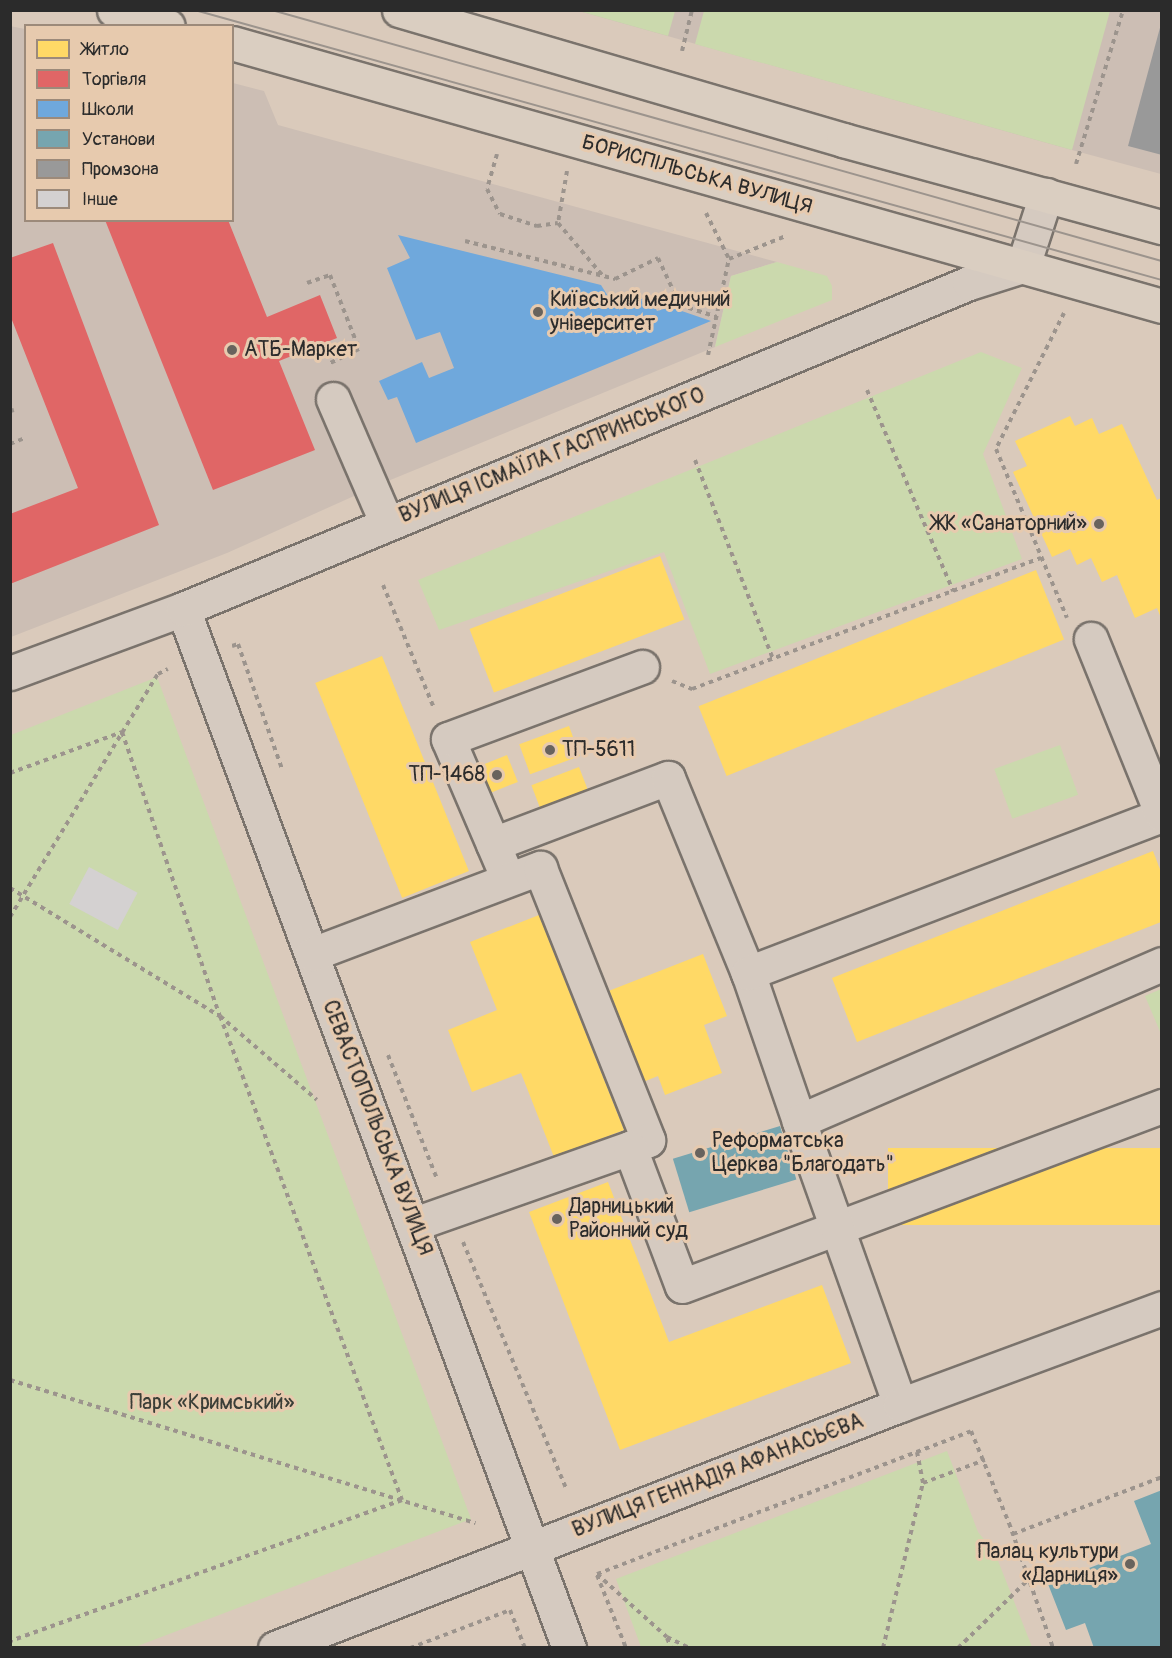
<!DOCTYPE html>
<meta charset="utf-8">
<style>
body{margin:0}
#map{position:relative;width:1172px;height:1658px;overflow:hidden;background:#dacabb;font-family:Pangolin,sans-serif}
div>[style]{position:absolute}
.built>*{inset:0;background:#ccbeb4}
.green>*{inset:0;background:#cbd9ad;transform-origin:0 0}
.homes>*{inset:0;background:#ffd966;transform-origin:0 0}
.shops>*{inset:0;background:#e06666}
.schools>*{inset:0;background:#6fa8dc}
.public>*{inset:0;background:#76a5af;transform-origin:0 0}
.industry>*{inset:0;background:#999}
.building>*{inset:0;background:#d4d1d1;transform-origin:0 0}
.path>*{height:4px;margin-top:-2px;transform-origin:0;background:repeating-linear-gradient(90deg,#9c948d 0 4.5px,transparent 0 9px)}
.roads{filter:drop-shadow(2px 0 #7a736c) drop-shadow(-2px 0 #7a736c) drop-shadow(0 2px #7a736c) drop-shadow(0 -2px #7a736c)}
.minor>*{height:33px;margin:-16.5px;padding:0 16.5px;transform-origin:16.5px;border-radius:16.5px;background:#d5cac0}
.major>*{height:33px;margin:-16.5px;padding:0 16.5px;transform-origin:16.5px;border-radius:16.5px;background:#dacec1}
.tram>*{height:1.5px;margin:-0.75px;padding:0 0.75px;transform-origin:0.75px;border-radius:0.75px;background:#9c948d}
.dots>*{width:16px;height:16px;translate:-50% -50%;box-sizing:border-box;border:3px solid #e7caae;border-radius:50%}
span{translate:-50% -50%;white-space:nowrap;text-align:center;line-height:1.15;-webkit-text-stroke:6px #e7caae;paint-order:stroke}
.street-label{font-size:21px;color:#2b2b2b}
.poi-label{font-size:21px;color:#2b2b2b}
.left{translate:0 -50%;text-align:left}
.right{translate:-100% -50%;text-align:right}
.park-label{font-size:21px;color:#3a3e37}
.frame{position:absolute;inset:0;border:12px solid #2b2b2b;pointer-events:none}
.legend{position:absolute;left:24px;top:24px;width:210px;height:198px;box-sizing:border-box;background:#e7caae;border:2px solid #9c8a7a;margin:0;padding:8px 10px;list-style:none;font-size:18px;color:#2b2b2b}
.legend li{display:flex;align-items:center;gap:12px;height:30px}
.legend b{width:30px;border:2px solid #9c8a7a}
</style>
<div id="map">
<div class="built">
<div style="clip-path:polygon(579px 11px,1161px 11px,1161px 174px,1072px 150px)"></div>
<div style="clip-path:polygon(10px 26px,25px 29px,26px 220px,232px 220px,233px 83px,264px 91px,278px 125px,777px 262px,731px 276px,715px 347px,383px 483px,227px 553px,11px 637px)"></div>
</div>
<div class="green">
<div style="clip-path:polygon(579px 11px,675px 11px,668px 36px)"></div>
<div style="clip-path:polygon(704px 11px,705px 10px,1110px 11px,1072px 150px,695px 44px)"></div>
<div style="clip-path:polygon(777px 262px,827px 276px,832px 286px,832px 300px,715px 347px,731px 276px)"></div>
<div style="clip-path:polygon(981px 352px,1022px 368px,983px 454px,1022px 559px,710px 674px,664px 552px,439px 630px,418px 580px)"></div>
<div style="clip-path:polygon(157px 677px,471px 1519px,135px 1647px,11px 1648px,11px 735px)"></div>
<div style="left:1060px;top:745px;width:53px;height:70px;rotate:70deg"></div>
<div style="clip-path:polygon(1161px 989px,1161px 1034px,1145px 996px)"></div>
<div style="clip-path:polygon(947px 1451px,978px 1532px,995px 1553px,1032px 1647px,641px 1647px,616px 1579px)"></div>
</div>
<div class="homes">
<div style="clip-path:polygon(1070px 416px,1075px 426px,1092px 418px,1099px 434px,1122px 424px,1157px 500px,1161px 498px,1161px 618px,1157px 608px,1135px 618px,1117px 575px,1102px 582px,1091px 558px,1077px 565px,1070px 549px,1052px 557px,1013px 472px,1027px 466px,1015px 441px)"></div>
<div style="left:660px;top:556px;width:68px;height:204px;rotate:69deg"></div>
<div style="left:1036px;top:570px;width:75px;height:364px;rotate:68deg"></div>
<div style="left:382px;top:656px;width:232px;height:72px;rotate:68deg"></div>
<div style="left:569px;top:726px;width:32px;height:53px;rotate:70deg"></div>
<div style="left:507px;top:755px;width:29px;height:35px;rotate:68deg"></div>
<div style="left:579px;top:767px;width:36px;height:51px;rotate:69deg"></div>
<div style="clip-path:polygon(1153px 851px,1161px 872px,1161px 922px,857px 1042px,832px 978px)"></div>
<div style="clip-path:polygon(539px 915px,624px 1130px,554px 1157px,521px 1073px,472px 1092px,448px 1030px,497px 1010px,470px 942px)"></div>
<div style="clip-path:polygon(703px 954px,727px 1016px,704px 1025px,722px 1073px,665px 1095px,658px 1076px,643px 1082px,606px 992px)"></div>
<div style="left:1161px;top:1148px;width:77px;height:273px;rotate:90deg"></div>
<div style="clip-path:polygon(608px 1182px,669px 1342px,822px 1285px,851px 1363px,620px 1450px,529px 1212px)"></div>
</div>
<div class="shops">
<div style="clip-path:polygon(105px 220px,228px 220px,267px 317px,320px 295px,337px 338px,279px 361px,315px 450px,213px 490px)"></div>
<div style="clip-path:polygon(53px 243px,159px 525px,10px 584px,10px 514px,78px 488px,10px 315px,10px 258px)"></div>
</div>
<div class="schools">
<div style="clip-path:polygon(398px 235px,601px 285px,616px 309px,649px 296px,657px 311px,670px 307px,711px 321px,416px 443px,397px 397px,388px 400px,379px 381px,422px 362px,429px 378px,454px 368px,440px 332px,416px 340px,387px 268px,410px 258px)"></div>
</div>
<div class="public">
<div style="left:780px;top:1126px;width:56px;height:112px;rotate:73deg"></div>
<div style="clip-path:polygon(1162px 1490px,1162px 1648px,1094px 1648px,1085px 1623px,1066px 1630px,1048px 1584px,1151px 1544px,1134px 1501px)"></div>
</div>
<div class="industry">
<div style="clip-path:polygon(1161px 24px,1162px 24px,1162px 155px,1128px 146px)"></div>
</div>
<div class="building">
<div style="left:89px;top:867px;width:55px;height:42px;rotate:28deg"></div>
</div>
<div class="path">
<div style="left:682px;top:51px;width:42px;rotate:-76.3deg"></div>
<div style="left:497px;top:154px;width:36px;rotate:106deg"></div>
<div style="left:487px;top:189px;width:28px;rotate:63deg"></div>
<div style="left:500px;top:214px;width:39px;rotate:18deg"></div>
<div style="left:537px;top:226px;width:21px;rotate:-8deg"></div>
<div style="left:1076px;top:164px;width:161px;rotate:-73deg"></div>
<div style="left:567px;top:171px;width:53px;rotate:99.8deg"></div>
<div style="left:558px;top:223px;width:70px;rotate:49.7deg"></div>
<div style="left:706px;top:213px;width:51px;rotate:63.4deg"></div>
<div style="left:729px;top:259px;width:61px;rotate:-22deg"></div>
<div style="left:465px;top:241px;width:155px;rotate:14.2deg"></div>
<div style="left:615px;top:279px;width:48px;rotate:-26deg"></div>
<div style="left:658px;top:258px;width:52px;rotate:64.9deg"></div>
<div style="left:680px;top:305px;width:38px;rotate:18deg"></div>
<div style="left:307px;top:283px;width:24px;rotate:-19deg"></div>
<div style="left:330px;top:275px;width:79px;rotate:68.6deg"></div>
<div style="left:359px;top:349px;width:34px;rotate:154deg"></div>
<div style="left:1064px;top:313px;width:152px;rotate:116.6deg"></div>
<div style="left:996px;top:449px;width:183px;rotate:67.2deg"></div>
<div style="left:708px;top:355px;width:98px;rotate:-77.7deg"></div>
<div style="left:867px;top:390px;width:219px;rotate:66.8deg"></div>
<div style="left:10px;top:411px;width:4px;rotate:-14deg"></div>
<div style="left:10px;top:444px;width:16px;rotate:-22deg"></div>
<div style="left:695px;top:460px;width:214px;rotate:68.6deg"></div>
<div style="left:383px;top:585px;width:133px;rotate:67.5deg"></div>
<div style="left:232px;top:646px;width:6px;rotate:-18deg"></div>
<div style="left:238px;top:644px;width:133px;rotate:70.6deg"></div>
<div style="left:672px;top:681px;width:22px;rotate:22deg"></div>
<div style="left:692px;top:689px;width:373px;rotate:-20.6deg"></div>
<div style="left:10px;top:773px;width:119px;rotate:-20.1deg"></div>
<div style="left:122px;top:732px;width:300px;rotate:71deg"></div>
<div style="left:220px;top:1016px;width:517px;rotate:69.39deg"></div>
<div style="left:402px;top:1500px;width:417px;rotate:160.2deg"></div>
<div style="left:10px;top:888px;width:246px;rotate:31.4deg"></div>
<div style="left:220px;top:1016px;width:128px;rotate:40.9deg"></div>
<div style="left:10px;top:917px;width:285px;rotate:-58.7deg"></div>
<div style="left:158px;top:674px;width:11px;rotate:-27deg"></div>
<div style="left:388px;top:1055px;width:133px;rotate:68.4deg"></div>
<div style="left:463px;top:1242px;width:267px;rotate:67.3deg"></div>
<div style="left:10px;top:1380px;width:487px;rotate:17.1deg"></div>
<div style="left:917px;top:1452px;width:32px;rotate:79deg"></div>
<div style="left:923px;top:1483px;width:66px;rotate:-20.4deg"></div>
<div style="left:1013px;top:1534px;width:160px;rotate:-20.9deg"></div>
<div style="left:597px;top:1574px;width:400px;rotate:-20.9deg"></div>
<div style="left:971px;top:1431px;width:100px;rotate:67.6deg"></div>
<div style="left:1009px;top:1523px;width:133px;rotate:70.6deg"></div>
<div style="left:597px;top:1574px;width:94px;rotate:42deg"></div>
<div style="left:667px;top:1637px;width:25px;rotate:26deg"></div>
<div style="left:597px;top:1575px;width:79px;rotate:68.3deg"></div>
<div style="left:667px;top:1638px;width:11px;rotate:68deg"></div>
<div style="left:410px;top:1648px;width:107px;rotate:-20.8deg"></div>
<div style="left:510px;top:1610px;width:41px;rotate:68.5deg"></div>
<div style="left:883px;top:1648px;width:170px;rotate:-76.4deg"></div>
<div style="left:958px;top:1648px;width:98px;rotate:-44.2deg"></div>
</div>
<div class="roads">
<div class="minor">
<div style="left:333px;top:399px;width:136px;rotate:66.6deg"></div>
<div style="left:183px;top:609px;width:1108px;rotate:69.62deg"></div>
<div style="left:10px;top:673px;width:184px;rotate:-20.3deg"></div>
<div style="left:183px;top:609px;width:851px;rotate:-22.53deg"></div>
<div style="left:969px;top:283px;width:57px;rotate:-17.5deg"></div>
<div style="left:1023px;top:266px;width:75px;rotate:-72.1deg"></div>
<div style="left:493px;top:844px;width:187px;rotate:-20.7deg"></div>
<div style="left:668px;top:778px;width:211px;rotate:67.7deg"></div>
<div style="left:502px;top:865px;width:137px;rotate:-113.2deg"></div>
<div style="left:448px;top:739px;width:207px;rotate:-20.4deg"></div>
<div style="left:312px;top:954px;width:244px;rotate:-20.7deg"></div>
<div style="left:540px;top:868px;width:293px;rotate:68.3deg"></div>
<div style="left:648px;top:1140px;width:20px;rotate:156deg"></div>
<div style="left:799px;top:1121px;width:157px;rotate:-109deg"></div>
<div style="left:748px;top:973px;width:443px;rotate:-20.9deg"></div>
<div style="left:1162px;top:815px;width:190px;rotate:-112deg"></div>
<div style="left:414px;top:1224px;width:229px;rotate:-19.4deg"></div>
<div style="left:630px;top:1148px;width:147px;rotate:69.4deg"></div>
<div style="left:682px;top:1286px;width:513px;rotate:-20.56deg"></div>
<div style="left:900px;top:1405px;width:301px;rotate:-109.6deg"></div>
<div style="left:799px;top:1121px;width:395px;rotate:-23.4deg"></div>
<div style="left:275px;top:1648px;width:671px;rotate:-21.25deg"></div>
<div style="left:900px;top:1405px;width:279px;rotate:-20.3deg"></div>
</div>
<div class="major">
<div style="left:114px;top:10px;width:56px;rotate:16.5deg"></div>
<div style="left:399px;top:10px;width:463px;rotate:16.3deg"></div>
<div style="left:843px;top:140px;width:331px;rotate:15.3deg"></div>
<div style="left:232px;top:43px;width:966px;rotate:15.79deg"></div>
</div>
</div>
<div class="tram">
<div style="left:195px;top:10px;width:1004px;rotate:15.6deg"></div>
<div style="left:272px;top:10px;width:925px;rotate:15.75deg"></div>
</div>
<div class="dots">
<div style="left:538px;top:312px;background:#68635d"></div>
<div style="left:232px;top:350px;background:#68635d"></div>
<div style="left:1099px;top:524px;background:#68635d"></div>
<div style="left:550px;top:750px;background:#68635d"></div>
<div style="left:497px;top:775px;background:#68635d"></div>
<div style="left:700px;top:1153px;background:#68635d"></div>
<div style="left:557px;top:1219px;background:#68635d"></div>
<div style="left:1130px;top:1564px;background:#68635d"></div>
</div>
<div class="street-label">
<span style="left:697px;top:175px;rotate:16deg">БОРИСПІЛЬСЬКА ВУЛИЦЯ</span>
<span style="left:552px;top:456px;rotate:-22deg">ВУЛИЦЯ ІСМАЇЛА ГАСПРИНСЬКОГО</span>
<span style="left:377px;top:1128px;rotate:69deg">СЕВАСТОПОЛЬСЬКА ВУЛИЦЯ</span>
<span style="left:718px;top:1476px;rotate:-21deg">ВУЛИЦЯ ГЕННАДІЯ АФАНАСЬЄВА</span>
</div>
<div class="poi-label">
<span class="left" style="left:550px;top:312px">Київський медичний<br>університет</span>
<span class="left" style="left:244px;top:350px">АТБ-Маркет</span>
<span class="right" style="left:1087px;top:524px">ЖК «Санаторний»</span>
<span class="left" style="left:562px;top:750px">ТП-5611</span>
<span class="right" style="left:485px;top:775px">ТП-1468</span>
<span class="left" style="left:712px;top:1153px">Реформатська<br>Церква "Благодать"</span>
<span class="left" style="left:569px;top:1219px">Дарницький<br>Районний суд</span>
<span class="right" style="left:1118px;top:1564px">Палац культури<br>«Дарниця»</span>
</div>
<div class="park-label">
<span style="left:212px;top:1403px">Парк «Кримський»</span>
</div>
<div class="frame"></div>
<ul class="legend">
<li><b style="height:16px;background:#ffd966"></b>Житло</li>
<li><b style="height:16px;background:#e06666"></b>Торгівля</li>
<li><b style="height:16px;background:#6fa8dc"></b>Школи</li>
<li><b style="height:16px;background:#76a5af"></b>Установи</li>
<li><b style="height:16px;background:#999"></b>Промзона</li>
<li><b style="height:16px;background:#d4d1d1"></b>Інше</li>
</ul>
</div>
